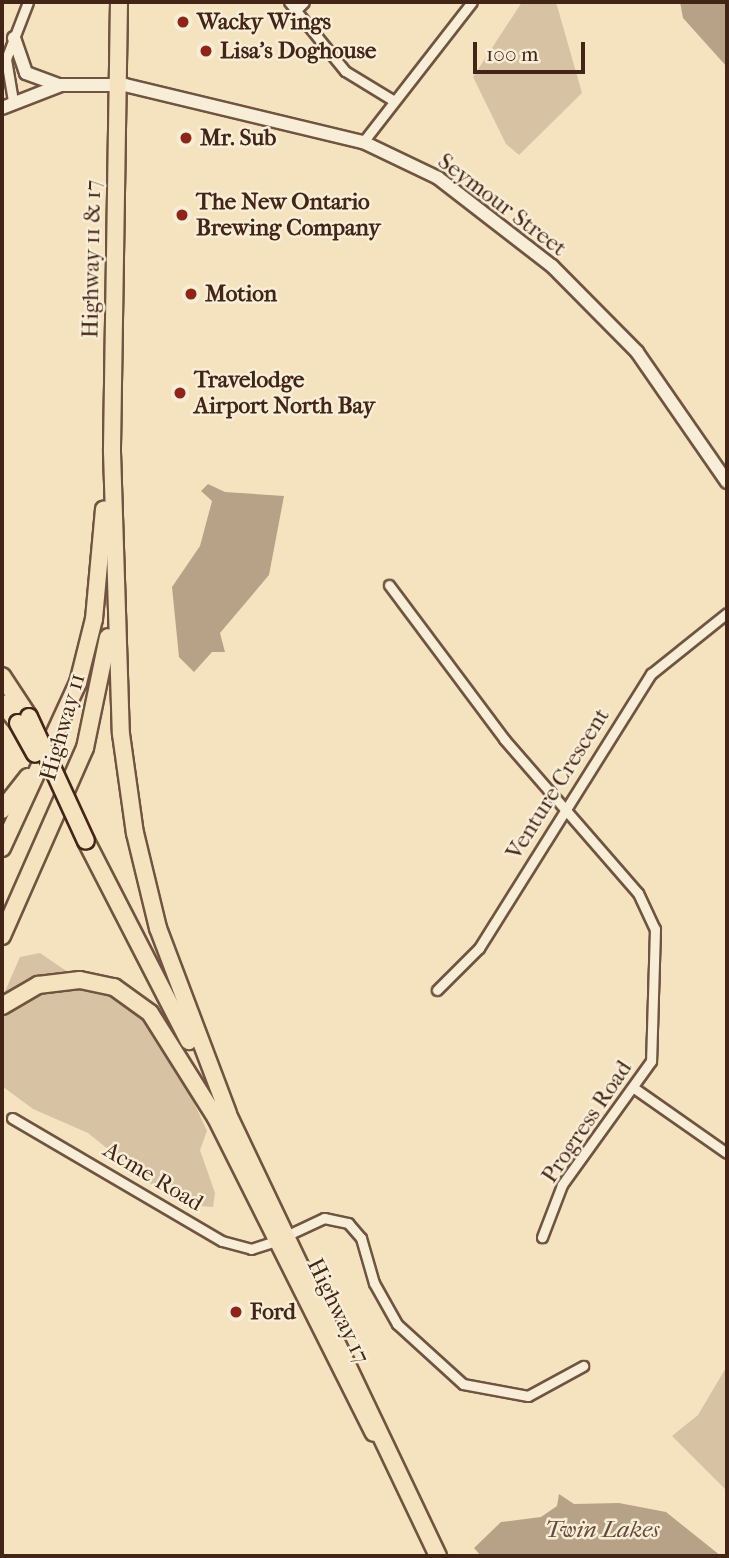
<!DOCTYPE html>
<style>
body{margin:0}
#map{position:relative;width:729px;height:1558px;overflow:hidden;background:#f5e3c0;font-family:"IM FELL French Canon",serif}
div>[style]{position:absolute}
.green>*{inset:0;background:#d7c3a3}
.water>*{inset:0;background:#b8a287}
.roads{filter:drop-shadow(2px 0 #705441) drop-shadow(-2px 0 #705441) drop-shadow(0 2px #705441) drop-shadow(0 -2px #705441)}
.street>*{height:9px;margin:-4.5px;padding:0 4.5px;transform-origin:4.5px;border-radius:4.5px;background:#f8edd6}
.secondary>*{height:12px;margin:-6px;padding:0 6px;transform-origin:6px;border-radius:6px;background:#f8edd6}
.highway>*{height:16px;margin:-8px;padding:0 8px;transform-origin:8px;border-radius:8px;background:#f5e3c0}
.bridges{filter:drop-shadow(2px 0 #432517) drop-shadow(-2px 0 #432517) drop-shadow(0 2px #432517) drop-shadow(0 -2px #432517)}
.highway-bridge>*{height:16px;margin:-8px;padding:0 8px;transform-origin:8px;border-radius:8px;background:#f5e3c0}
.dots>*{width:19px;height:19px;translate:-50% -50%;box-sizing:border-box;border:4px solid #f8edd6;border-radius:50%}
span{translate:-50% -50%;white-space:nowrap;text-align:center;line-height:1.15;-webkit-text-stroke:5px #f8edd6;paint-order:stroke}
.poi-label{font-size:23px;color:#432517;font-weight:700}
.left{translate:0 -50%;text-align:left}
.street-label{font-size:23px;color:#432517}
.water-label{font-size:24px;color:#664a39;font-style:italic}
.frame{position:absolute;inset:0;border:4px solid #432517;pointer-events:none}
.scale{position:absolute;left:473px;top:42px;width:112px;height:32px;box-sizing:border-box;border:4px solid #432517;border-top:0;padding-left:9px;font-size:21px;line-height:24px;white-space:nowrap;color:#432517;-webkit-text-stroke:5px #f8edd6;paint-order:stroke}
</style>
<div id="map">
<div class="green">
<div style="clip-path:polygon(522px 2px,556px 2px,582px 93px,519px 155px,506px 144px,473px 77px)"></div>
<div style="clip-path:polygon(40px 953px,84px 983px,152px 1011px,207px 1131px,200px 1150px,215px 1193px,213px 1207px,188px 1205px,156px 1188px,88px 1133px,33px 1109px,2px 1086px,2px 998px,20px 957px)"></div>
<div style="clip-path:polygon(727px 1366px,727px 1491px,672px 1436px,698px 1415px)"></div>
</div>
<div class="water">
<div style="clip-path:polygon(680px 2px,727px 2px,727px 67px,683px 18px)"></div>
<div style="clip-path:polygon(208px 484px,225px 492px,284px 496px,269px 575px,220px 633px,225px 652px,212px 652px,194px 672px,179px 657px,172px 587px,200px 546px,212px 501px,201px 491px)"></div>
<div style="clip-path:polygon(559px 1494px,574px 1504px,619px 1503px,666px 1512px,721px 1556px,481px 1556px,474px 1548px,501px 1522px,541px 1517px,557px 1506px)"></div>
</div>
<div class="roads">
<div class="street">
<div style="left:289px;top:2px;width:89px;rotate:50.9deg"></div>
<div style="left:345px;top:71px;width:54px;rotate:31.3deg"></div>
<div style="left:296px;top:10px;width:11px;rotate:-45deg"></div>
<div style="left:13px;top:101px;width:43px;rotate:-99.5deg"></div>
<div style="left:6px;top:59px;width:61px;rotate:-68.9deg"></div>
<div style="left:363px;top:142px;width:177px;rotate:-52.1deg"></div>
<div style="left:389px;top:585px;width:192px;rotate:53.2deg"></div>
<div style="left:504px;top:739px;width:204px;rotate:49deg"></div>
<div style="left:638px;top:893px;width:40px;rotate:65deg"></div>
<div style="left:655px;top:929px;width:132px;rotate:91.7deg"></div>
<div style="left:651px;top:1061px;width:153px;rotate:125.7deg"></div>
<div style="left:562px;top:1185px;width:56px;rotate:111deg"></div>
<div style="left:437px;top:990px;width:59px;rotate:-45deg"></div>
<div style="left:479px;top:948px;width:324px;rotate:-57.9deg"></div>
<div style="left:651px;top:674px;width:97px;rotate:-38.8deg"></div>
<div style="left:634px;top:1088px;width:113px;rotate:35deg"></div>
<div style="left:12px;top:1118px;width:243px;rotate:30.4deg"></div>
<div style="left:222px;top:1241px;width:30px;rotate:15deg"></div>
<div style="left:251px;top:1249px;width:28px;rotate:-18deg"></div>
<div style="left:290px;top:1234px;width:38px;rotate:-25deg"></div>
<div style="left:324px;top:1218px;width:25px;rotate:12deg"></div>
<div style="left:348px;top:1223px;width:20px;rotate:49deg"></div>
<div style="left:361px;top:1238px;width:47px;rotate:73.9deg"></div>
<div style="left:374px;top:1283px;width:47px;rotate:60.7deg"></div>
<div style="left:397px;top:1324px;width:89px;rotate:42.3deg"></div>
<div style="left:463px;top:1384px;width:66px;rotate:10.5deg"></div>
<div style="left:528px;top:1396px;width:63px;rotate:-28.6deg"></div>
</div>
<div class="secondary">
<div style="left:14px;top:38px;width:37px;rotate:71deg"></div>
<div style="left:26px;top:73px;width:33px;rotate:20deg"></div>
<div style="left:2px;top:108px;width:63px;rotate:-21.3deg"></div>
<div style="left:61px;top:85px;width:64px"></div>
<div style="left:125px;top:85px;width:245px;rotate:13.5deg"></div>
<div style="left:363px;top:142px;width:83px;rotate:25.6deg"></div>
<div style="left:438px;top:178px;width:144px;rotate:37.7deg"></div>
<div style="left:552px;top:266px;width:121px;rotate:45.3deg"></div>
<div style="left:637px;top:352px;width:158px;rotate:55.3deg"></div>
</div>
<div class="highway">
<div style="left:119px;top:2px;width:450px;rotate:90.9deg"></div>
<div style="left:112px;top:452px;width:282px;rotate:88.2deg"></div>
<div style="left:121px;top:734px;width:100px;rotate:82deg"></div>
<div style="left:135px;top:833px;width:98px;rotate:76.4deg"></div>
<div style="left:158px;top:928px;width:198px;rotate:69.3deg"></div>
<div style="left:2px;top:676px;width:49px;rotate:56.6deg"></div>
<div style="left:2px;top:703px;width:26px;rotate:51deg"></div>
<div style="left:2px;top:810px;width:42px;rotate:-51.8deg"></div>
<div style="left:86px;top:841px;width:225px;rotate:62.8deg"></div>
<div style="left:2px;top:848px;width:182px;rotate:-65.3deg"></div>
<div style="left:78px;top:683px;width:66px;rotate:-76deg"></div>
<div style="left:94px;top:619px;width:110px;rotate:-84.8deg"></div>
<div style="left:2px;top:936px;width:206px;rotate:-66.2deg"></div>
<div style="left:85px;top:748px;width:113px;rotate:-78.3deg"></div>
<div style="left:2px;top:1006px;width:42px;rotate:-30.3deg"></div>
<div style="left:38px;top:985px;width:42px;rotate:-6.8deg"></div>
<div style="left:80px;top:980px;width:35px;rotate:12deg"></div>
<div style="left:114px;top:987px;width:44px;rotate:35.8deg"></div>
<div style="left:150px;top:1013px;width:124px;rotate:57.8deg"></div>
<div style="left:216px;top:1118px;width:352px;rotate:63.4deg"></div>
<div style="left:223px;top:1104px;width:501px;rotate:64.56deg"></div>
</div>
</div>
<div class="bridges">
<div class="highway-bridge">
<div style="left:29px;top:717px;width:136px;rotate:65.3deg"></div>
<div style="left:18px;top:723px;width:35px;rotate:61deg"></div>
</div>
</div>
<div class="dots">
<div style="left:183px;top:22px;background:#8f2418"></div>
<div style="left:206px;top:51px;background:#8f2418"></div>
<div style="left:186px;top:138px;background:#8f2418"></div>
<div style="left:182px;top:215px;background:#8f2418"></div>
<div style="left:191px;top:294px;background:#8f2418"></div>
<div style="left:180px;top:393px;background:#8f2418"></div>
<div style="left:236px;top:1312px;background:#8f2418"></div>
</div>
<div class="poi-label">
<span class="left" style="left:197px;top:22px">Wacky Wings</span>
<span class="left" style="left:220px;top:51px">Lisa's Doghouse</span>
<span class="left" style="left:200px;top:138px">Mr. Sub</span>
<span class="left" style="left:196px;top:215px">The New Ontario<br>Brewing Company</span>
<span class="left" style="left:205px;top:294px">Motion</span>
<span class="left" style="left:194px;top:393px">Travelodge<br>Airport North Bay</span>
<span class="left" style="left:250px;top:1312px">Ford</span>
</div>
<div class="street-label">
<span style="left:502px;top:205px;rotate:37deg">Seymour Street</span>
<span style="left:92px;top:259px;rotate:-89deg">Highway 11 &amp; 17</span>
<span style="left:63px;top:727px;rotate:-74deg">Highway 11</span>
<span style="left:558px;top:784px;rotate:-58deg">Venture Crescent</span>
<span style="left:587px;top:1122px;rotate:-56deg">Progress Road</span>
<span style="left:153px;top:1177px;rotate:31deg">Acme Road</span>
<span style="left:338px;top:1311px;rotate:64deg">Highway 17</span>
</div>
<div class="water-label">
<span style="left:602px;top:1530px">Twin Lakes</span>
</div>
<div class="frame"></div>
<div class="scale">100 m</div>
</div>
